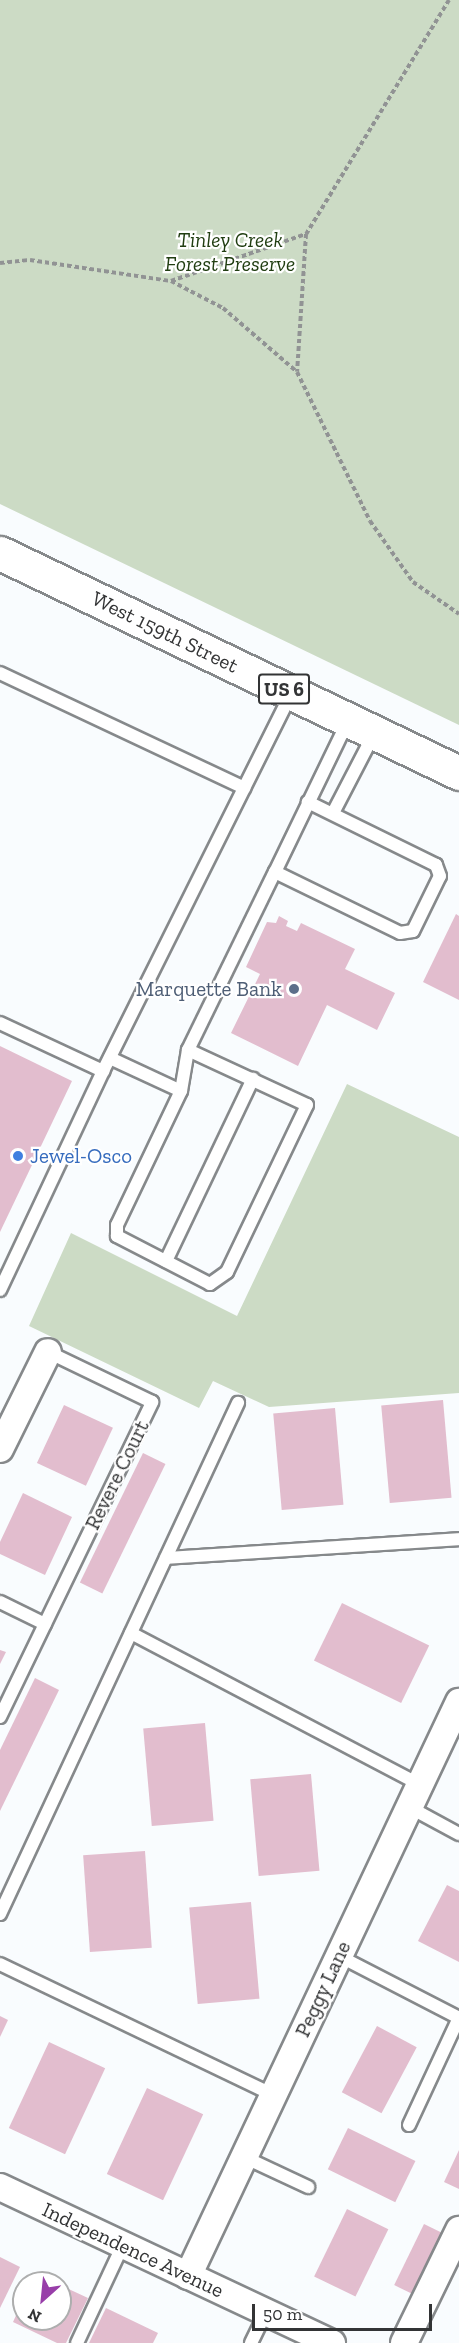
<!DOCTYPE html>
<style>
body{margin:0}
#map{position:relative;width:459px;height:2343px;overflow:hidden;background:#f9fcfe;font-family:"Zilla Slab",serif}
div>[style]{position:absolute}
.green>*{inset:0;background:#ccdbc5}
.building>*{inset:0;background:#e2bdce;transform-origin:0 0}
.path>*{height:4px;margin-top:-2px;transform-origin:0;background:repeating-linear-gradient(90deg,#919394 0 4.5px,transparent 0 7.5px)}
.roads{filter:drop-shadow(2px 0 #86898b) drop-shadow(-2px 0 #86898b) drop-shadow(0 2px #86898b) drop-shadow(0 -2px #86898b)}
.lane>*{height:12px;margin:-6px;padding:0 6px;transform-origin:6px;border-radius:6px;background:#fff}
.street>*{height:26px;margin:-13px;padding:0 13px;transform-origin:13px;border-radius:13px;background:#fff}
.primary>*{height:33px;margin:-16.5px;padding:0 16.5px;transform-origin:16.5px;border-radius:16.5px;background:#fff}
.dots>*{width:16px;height:16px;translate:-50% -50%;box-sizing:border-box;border:3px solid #fff;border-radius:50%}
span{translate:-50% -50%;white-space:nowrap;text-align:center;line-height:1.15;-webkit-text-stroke:4.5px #fff;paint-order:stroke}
.shield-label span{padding:2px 4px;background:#fff;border:2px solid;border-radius:4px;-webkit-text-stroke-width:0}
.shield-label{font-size:20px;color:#333435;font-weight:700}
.park-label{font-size:21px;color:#213e12;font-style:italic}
.street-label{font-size:21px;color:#333435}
.service-label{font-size:21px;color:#4e5e75}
.right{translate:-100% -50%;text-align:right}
.shop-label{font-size:21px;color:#366cbe}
.left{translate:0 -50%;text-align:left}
.north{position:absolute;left:12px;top:2271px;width:60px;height:60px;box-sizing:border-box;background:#fff;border:2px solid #adaeae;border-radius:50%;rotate:207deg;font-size:16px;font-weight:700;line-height:24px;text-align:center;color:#333435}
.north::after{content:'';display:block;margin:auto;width:21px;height:27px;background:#983ea9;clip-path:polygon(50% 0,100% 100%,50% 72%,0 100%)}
.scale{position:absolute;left:252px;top:2304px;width:180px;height:27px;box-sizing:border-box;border:3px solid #333435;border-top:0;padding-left:8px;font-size:18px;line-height:21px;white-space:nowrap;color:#333435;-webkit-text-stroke:4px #fff;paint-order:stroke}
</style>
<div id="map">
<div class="green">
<div style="clip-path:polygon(0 0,459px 0,459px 725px,0 504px)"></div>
<div style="clip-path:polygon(347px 1084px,459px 1137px,459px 1393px,269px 1407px,213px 1381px,199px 1408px,29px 1326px,71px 1233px,237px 1316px)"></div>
</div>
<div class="building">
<div style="clip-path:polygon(456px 914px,459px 916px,459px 1000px,423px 982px)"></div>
<div style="clip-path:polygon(279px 916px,288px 921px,286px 926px,297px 931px,301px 923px,355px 949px,345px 969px,395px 993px,377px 1030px,327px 1005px,298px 1066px,231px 1033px,260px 974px,246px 967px,267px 922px,276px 923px)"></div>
<div style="clip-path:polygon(0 1046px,72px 1081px,0 1232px)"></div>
<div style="left:443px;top:1400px;width:98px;height:62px;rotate:85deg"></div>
<div style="left:64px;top:1405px;width:54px;height:64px;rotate:25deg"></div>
<div style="left:335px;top:1408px;width:97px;height:62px;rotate:85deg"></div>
<div style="left:143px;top:1453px;width:25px;height:144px;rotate:26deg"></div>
<div style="clip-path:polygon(23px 1493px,72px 1517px,45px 1575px,0 1554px,0 1542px)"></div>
<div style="left:342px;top:1603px;width:97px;height:64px;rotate:26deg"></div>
<div style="clip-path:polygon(0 1650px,6px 1652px,0 1664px)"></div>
<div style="clip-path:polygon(35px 1678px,59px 1690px,0 1811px,0 1750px)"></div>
<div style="left:205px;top:1723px;width:98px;height:62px;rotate:85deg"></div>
<div style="left:311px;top:1774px;width:97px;height:61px;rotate:85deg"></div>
<div style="left:145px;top:1851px;width:97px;height:62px;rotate:86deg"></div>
<div style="clip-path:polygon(447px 1885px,459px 1891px,459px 1962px,418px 1941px)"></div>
<div style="left:251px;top:1902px;width:97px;height:62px;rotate:85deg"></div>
<div style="clip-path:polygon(0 2016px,8px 2020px,0 2037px)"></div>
<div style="left:377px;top:2026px;width:45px;height:75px;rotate:28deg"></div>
<div style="left:49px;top:2042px;width:62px;height:95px;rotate:25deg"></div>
<div style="left:147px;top:2088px;width:62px;height:95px;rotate:25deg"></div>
<div style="left:348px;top:2128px;width:75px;height:46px;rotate:26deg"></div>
<div style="clip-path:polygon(459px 2150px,459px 2189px,444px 2182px)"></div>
<div style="left:347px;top:2209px;width:46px;height:75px;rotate:26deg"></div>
<div style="left:424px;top:2224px;width:25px;height:68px;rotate:26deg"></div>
<div style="clip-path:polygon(0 2257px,20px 2267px,0 2308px)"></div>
<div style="clip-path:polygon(36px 2273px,56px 2283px,31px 2283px)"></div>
<div style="clip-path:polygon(60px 2285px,88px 2298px,66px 2343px,57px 2343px,13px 2322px,24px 2298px,24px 2319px,60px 2319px)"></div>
<div style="clip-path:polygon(106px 2308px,158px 2333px,153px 2343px,89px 2343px)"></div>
</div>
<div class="path">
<div style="left:449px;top:0;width:274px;rotate:121.4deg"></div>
<div style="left:306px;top:234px;width:138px;rotate:93.7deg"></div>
<div style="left:297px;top:372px;width:166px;rotate:63.9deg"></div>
<div style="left:370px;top:521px;width:75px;rotate:54.8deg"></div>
<div style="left:413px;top:582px;width:56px;rotate:34.8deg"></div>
<div style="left:0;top:263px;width:30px;rotate:-6deg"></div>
<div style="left:30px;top:260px;width:143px;rotate:8.5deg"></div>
<div style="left:171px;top:281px;width:59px;rotate:27.4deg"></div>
<div style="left:223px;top:308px;width:96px;rotate:40.8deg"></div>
<div style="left:171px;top:281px;width:143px;rotate:-19.2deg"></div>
</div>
<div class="roads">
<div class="lane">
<div style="left:0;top:673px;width:270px;rotate:25.2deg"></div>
<div style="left:333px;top:813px;width:89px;rotate:-62.6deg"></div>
<div style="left:275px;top:872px;width:168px;rotate:-64.2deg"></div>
<div style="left:0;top:1023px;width:114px;rotate:25deg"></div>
<div style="left:103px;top:1071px;width:421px;rotate:-63.5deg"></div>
<div style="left:188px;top:1050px;width:131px;rotate:24.8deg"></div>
<div style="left:307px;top:1105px;width:185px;rotate:115.6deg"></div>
<div style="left:227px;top:1272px;width:21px;rotate:145deg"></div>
<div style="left:210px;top:1284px;width:105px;rotate:-152.7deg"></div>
<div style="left:117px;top:1236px;width:11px;rotate:-90deg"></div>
<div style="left:117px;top:1225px;width:148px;rotate:-64.5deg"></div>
<div style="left:181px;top:1091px;width:42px;rotate:-80.3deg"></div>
<div style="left:188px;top:1050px;width:198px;rotate:-64deg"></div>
<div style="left:275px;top:872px;width:139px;rotate:26deg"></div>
<div style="left:400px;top:933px;width:13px;rotate:-9deg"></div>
<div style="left:413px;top:931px;width:61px;rotate:-63.9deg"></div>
<div style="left:440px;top:876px;width:12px;rotate:-110deg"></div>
<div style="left:436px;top:865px;width:143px;rotate:-153.8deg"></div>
<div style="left:110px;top:1058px;width:78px;rotate:24.9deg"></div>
<div style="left:166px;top:1261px;width:202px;rotate:-64.5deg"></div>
<div style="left:0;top:1290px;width:242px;rotate:-64.8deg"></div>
<div style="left:166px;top:1558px;width:294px;rotate:-3.7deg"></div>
<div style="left:0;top:1602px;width:50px;rotate:26.1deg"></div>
<div style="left:131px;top:1633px;width:327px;rotate:27.7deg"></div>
<div style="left:0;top:1717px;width:350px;rotate:-64.2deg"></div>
<div style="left:152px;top:1402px;width:115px;rotate:-154.3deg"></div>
<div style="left:409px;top:1807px;width:57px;rotate:28.4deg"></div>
<div style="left:0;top:1914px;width:564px;rotate:-65.03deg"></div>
<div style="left:339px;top:1956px;width:135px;rotate:27.3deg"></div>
<div style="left:0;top:1964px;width:303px;rotate:25.6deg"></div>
<div style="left:409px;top:2125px;width:118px;rotate:-65deg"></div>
<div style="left:244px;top:2157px;width:71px;rotate:25.1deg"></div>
<div style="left:77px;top:2343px;width:108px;rotate:-64.9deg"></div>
<div style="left:251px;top:2343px;width:34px;rotate:-64deg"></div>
</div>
<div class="street">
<div style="left:0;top:1449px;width:108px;rotate:-63.7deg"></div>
<div style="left:0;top:2187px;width:367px;rotate:25.2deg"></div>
<div style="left:188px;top:2276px;width:635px;rotate:-64.73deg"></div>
<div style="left:404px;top:2343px;width:126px;rotate:-64deg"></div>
</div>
<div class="primary">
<div style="left:0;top:553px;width:509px;rotate:25.61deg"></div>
</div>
</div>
<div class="dots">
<div style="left:294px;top:989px;background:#5c6f8a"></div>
<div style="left:18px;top:1156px;background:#3f7fe0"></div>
</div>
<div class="shield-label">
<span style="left:284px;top:689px">US 6</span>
</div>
<div class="park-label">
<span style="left:230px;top:252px">Tinley Creek<br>Forest Preserve</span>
</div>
<div class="street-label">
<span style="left:165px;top:632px;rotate:26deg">West 159th Street</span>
<span style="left:117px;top:1475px;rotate:-64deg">Revere Court</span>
<span style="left:323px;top:1989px;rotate:-65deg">Peggy Lane</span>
<span style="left:133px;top:2250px;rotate:25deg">Independence Avenue</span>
</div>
<div class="service-label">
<span class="right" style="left:282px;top:989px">Marquette Bank</span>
</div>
<div class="shop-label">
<span class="left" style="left:30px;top:1156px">Jewel-Osco</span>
</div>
<div class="north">N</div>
<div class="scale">50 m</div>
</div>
